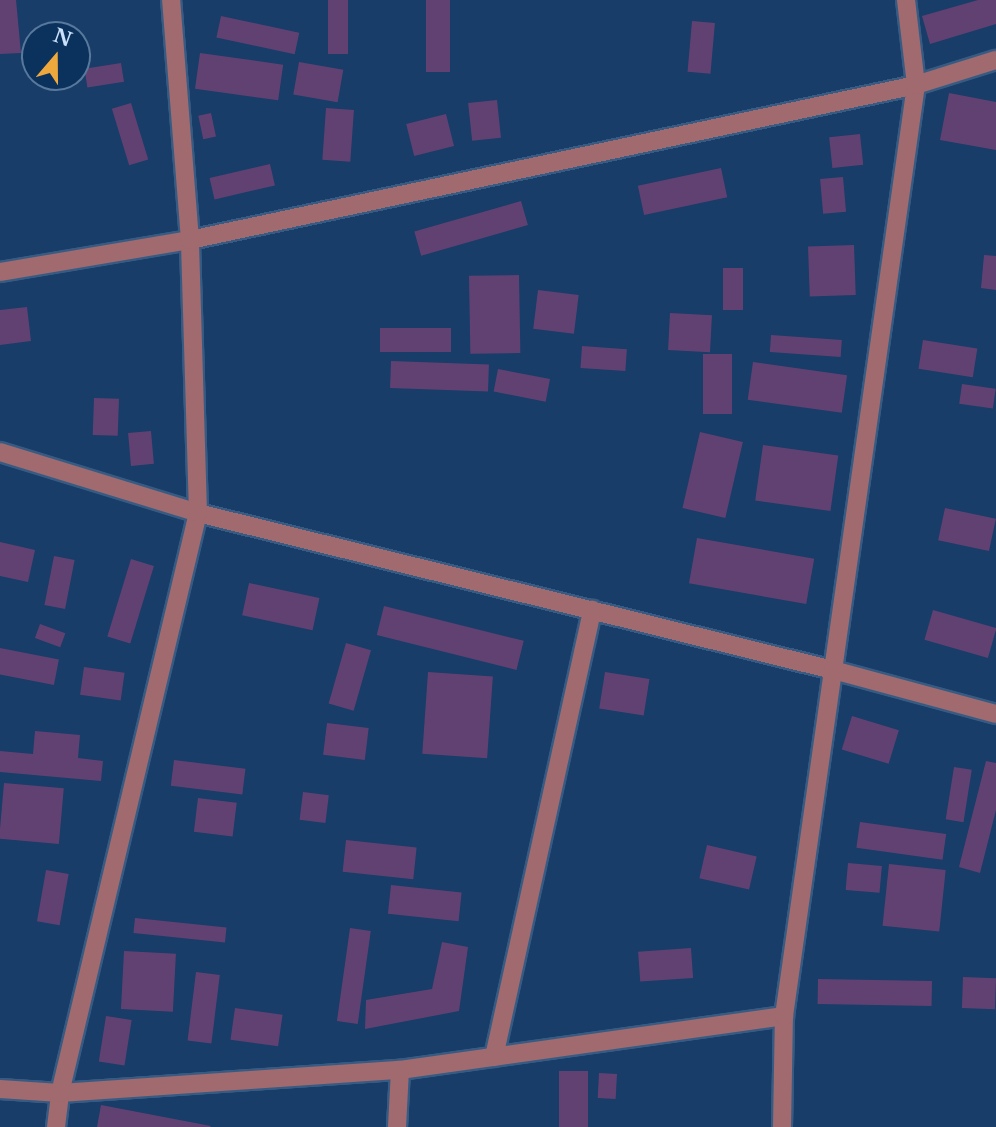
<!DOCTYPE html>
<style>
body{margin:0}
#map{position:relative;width:996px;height:1127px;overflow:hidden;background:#173d68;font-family:"Libre Baskerville",serif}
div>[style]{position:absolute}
.building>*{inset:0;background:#614172;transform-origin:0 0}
.roads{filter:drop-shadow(2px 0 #375b82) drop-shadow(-2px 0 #375b82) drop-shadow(0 2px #375b82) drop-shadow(0 -2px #375b82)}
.minor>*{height:18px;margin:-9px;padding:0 9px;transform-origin:9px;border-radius:9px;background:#a06a6f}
span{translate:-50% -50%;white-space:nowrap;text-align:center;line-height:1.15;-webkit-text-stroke:5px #0b325c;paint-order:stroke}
.north{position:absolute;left:21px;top:21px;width:70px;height:70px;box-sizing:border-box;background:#0b325c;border:2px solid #58789c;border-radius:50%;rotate:20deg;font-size:19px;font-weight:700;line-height:28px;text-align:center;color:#cbe1fb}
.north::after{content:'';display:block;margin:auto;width:24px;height:32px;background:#eea83c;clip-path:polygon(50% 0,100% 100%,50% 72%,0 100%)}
</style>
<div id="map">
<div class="building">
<div style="clip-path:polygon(0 0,16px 0,21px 53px,0 54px)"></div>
<div style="left:328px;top:0;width:20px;height:54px"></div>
<div style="left:426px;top:0;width:24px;height:72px"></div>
<div style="clip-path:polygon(978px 0,996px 0,996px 24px,930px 44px,922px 16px)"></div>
<div style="left:221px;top:16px;width:80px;height:22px;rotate:12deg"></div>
<div style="left:692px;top:21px;width:23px;height:51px;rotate:5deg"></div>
<div style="left:200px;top:53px;width:84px;height:36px;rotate:8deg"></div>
<div style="left:299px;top:62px;width:45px;height:33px;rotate:10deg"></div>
<div style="left:121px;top:63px;width:19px;height:37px;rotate:81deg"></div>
<div style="clip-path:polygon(949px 93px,996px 102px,996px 150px,940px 140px)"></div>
<div style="left:497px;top:100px;width:38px;height:29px;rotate:84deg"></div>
<div style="left:131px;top:103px;width:59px;height:20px;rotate:73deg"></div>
<div style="left:326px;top:108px;width:28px;height:52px;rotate:4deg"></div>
<div style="left:211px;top:113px;width:24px;height:13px;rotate:78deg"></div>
<div style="left:446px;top:114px;width:33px;height:41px;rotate:76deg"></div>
<div style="left:860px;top:134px;width:31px;height:31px;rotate:84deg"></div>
<div style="left:270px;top:164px;width:22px;height:62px;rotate:77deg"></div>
<div style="left:721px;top:168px;width:30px;height:85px;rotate:78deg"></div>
<div style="left:843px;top:177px;width:35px;height:23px;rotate:85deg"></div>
<div style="left:521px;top:201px;width:25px;height:111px;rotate:74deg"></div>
<div style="left:854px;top:245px;width:50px;height:46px;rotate:88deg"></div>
<div style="clip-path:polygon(984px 255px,996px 256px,996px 290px,981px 288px)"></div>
<div style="left:723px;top:268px;width:20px;height:42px"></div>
<div style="left:519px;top:275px;width:78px;height:50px;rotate:89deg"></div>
<div style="left:538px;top:290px;width:41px;height:39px;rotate:7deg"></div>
<div style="clip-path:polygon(27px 307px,31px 341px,0 345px,0 310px)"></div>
<div style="left:670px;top:313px;width:42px;height:37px;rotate:3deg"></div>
<div style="left:380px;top:328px;width:71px;height:24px"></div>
<div style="left:771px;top:335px;width:71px;height:17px;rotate:4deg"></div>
<div style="left:923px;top:340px;width:55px;height:29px;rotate:9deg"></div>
<div style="left:582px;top:346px;width:45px;height:22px;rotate:4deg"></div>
<div style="left:703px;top:354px;width:29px;height:60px"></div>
<div style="left:391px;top:361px;width:98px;height:27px;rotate:2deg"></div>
<div style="left:753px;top:362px;width:95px;height:38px;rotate:8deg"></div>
<div style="left:498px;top:369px;width:53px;height:23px;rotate:11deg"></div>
<div style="left:962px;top:384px;width:34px;height:20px;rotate:8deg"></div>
<div style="left:94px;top:398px;width:25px;height:37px;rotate:2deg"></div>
<div style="left:151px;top:431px;width:33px;height:23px;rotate:85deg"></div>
<div style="left:700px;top:432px;width:44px;height:78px;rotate:13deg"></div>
<div style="left:763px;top:445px;width:76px;height:56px;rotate:8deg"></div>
<div style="left:945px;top:508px;width:52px;height:33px;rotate:12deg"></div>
<div style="left:697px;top:538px;width:119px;height:46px;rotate:10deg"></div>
<div style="clip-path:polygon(0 542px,35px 550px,28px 582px,0 576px)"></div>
<div style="left:54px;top:556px;width:21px;height:50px;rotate:11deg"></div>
<div style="left:131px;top:559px;width:24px;height:81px;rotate:17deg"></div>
<div style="left:249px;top:583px;width:72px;height:33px;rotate:12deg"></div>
<div style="left:384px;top:606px;width:144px;height:30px;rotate:14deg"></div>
<div style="left:933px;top:610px;width:66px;height:31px;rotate:16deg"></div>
<div style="left:40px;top:624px;width:27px;height:15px;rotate:20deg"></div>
<div style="left:346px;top:643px;width:26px;height:63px;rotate:16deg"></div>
<div style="left:0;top:648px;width:60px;height:26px;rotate:11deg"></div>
<div style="left:84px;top:667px;width:41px;height:28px;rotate:8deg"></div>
<div style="left:428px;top:672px;width:65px;height:82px;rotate:4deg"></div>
<div style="left:605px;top:672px;width:45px;height:37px;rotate:9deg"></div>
<div style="left:852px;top:716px;width:49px;height:35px;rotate:17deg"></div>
<div style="left:327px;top:723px;width:42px;height:32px;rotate:7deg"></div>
<div style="clip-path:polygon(35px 731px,80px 735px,78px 758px,103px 761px,101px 781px,0 772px,0 751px,33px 754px)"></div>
<div style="left:174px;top:760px;width:72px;height:26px;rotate:7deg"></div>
<div style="clip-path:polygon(986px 761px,996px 763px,996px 810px,980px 873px,959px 867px)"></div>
<div style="left:954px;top:767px;width:18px;height:53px;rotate:9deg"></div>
<div style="left:4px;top:783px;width:60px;height:56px;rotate:5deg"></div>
<div style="left:303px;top:792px;width:26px;height:28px;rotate:7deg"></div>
<div style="left:198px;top:798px;width:39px;height:34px;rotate:7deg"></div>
<div style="left:860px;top:822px;width:87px;height:26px;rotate:8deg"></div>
<div style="left:346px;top:840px;width:71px;height:32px;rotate:6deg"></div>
<div style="left:707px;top:845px;width:51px;height:34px;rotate:13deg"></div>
<div style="left:848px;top:863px;width:34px;height:27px;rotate:5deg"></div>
<div style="left:889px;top:864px;width:57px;height:62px;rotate:6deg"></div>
<div style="left:46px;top:870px;width:23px;height:52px;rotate:10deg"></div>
<div style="left:391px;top:885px;width:71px;height:29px;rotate:6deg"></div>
<div style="left:135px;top:918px;width:92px;height:15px;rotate:6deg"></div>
<div style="left:350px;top:928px;width:21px;height:94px;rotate:8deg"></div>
<div style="clip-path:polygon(442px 942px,468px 947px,459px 1011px,365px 1029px,366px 1000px,432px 989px)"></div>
<div style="left:691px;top:948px;width:30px;height:53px;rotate:86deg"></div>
<div style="left:124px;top:951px;width:52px;height:58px;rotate:3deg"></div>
<div style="left:196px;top:972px;width:24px;height:69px;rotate:7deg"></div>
<div style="left:963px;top:977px;width:33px;height:31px;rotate:2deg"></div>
<div style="left:818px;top:979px;width:114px;height:25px;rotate:1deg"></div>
<div style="left:235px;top:1008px;width:48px;height:32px;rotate:8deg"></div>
<div style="left:106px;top:1016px;width:26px;height:46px;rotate:9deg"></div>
<div style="left:559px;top:1071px;width:29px;height:56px"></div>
<div style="left:599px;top:1073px;width:18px;height:25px;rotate:3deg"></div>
<div style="clip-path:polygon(101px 1105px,211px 1126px,210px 1127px,97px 1127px)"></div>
</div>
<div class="roads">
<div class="minor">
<div style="left:0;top:272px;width:193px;rotate:-9.6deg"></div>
<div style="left:190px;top:240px;width:742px;rotate:-12.05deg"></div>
<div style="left:916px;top:85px;width:84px;rotate:-17.4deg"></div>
<div style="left:0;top:452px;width:207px;rotate:17.1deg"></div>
<div style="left:198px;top:513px;width:654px;rotate:13.89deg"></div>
<div style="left:833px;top:670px;width:169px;rotate:15.1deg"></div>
<div style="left:494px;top:1057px;width:458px;rotate:-77.6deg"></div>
<div style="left:0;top:1089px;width:60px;rotate:3.8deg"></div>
<div style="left:60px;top:1093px;width:341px;rotate:-3.9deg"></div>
<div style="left:400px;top:1070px;width:388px;rotate:-8deg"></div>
<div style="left:56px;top:1127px;width:34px;rotate:-83deg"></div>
<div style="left:60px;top:1093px;width:596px;rotate:-76.62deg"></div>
<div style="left:198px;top:513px;width:273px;rotate:-91.7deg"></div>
<div style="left:190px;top:240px;width:241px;rotate:-94.5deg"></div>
<div style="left:397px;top:1127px;width:57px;rotate:-87deg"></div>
<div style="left:782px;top:1127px;width:111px;rotate:-89deg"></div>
<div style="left:784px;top:1016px;width:940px;rotate:-81.93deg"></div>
<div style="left:916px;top:85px;width:86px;rotate:-96.7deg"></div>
</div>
</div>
<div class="north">N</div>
</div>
